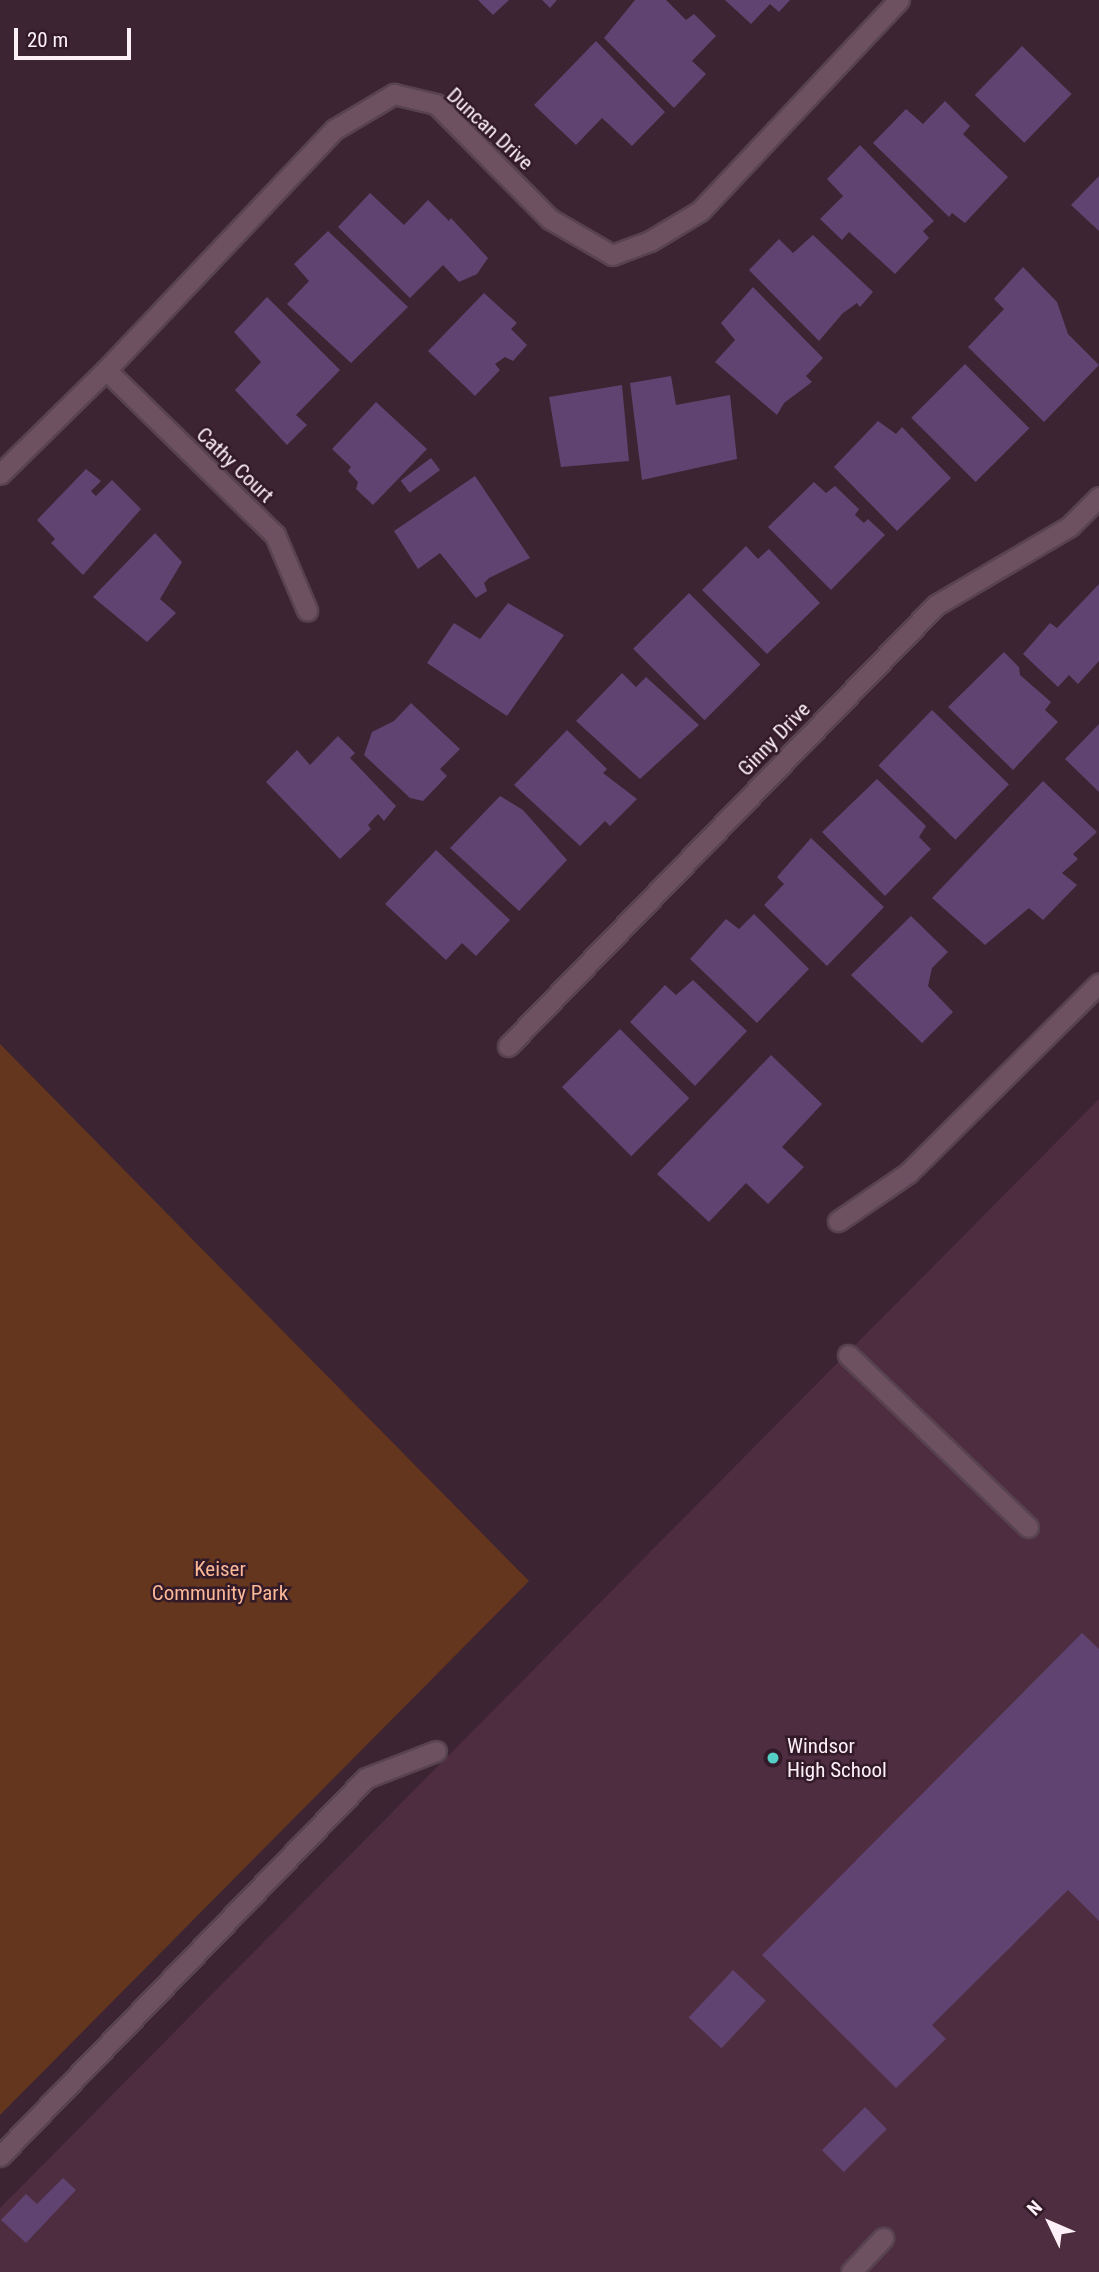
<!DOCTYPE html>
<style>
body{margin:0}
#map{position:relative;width:1099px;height:2272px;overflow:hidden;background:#3d2432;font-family:"Roboto Condensed",sans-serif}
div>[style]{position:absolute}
.built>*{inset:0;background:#4d2d3f}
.green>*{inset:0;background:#64361e}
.building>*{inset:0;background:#604370;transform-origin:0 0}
.roads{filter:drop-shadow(2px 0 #58434f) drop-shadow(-2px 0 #58434f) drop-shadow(0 2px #58434f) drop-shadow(0 -2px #58434f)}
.service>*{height:19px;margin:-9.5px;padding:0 9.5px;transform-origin:9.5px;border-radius:9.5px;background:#6d5161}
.minor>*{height:19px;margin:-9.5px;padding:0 9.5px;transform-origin:9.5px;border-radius:9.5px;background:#6d5161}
.dots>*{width:19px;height:19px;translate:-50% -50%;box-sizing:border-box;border:4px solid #321a28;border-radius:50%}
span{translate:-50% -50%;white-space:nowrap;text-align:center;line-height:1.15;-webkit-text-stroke:5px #321a28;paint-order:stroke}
.street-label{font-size:21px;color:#fef0f7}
.park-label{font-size:21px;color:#fab898}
.poi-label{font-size:21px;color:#fef0f7}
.left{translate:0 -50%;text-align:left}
.north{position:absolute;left:1015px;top:2188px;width:70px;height:70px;-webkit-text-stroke:5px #321a28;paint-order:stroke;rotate:314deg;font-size:19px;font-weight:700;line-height:28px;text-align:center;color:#fef0f7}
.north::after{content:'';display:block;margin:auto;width:24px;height:32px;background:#fef0f7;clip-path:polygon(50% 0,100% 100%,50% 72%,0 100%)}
.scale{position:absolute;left:14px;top:28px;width:117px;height:32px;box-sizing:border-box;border:4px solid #fef0f7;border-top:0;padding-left:9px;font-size:21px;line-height:24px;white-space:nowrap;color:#fef0f7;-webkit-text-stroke:5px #321a28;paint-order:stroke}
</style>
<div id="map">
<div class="built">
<div style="clip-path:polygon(1099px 1099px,1099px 2272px,0 2272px,0 2208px)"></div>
</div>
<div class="green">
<div style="clip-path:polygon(0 1044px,529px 1581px,0 2115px)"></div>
</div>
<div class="building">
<div style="clip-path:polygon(478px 0,509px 0,493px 15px)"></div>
<div style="clip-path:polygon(542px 0,557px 0,550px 8px)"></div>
<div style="clip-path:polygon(635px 0,666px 0,686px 20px,694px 14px,716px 36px,692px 61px,706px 74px,674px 108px,604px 38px)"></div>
<div style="clip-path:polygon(725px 0,790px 0,779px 12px,770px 4px,751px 24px)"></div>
<div style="clip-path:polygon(596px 41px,665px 112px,632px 146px,602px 118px,576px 145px,534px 105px)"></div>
<div style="left:1022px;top:46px;width:69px;height:68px;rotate:44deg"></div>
<div style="clip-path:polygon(945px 101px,970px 126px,963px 134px,1008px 177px,965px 223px,952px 213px,949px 217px,873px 143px,906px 109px,923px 124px)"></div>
<div style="clip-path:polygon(860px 145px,934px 221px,923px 231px,929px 238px,895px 274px,849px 232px,842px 240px,820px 219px,843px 196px,827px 179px)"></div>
<div style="clip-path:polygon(1099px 176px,1099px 231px,1071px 205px)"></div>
<div style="clip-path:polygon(370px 193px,404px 225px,428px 200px,449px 221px,451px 218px,488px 258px,477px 274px,459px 282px,443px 265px,410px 298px,338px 227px)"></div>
<div style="clip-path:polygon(328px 231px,408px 307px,351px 363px,287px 304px,309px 281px,294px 264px)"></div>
<div style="clip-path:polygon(813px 235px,873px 292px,860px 307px,857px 303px,843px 313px,819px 341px,749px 270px,779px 239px,793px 253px)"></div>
<div style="clip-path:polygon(1023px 267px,1057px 302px,1068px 334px,1099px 365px,1044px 422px,968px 347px,1004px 309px,994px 299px)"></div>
<div style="clip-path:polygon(753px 287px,823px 358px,806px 376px,812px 382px,784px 403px,777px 415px,715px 362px,735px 340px,721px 323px)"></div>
<div style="clip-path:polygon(484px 293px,517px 323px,511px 329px,527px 345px,513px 361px,505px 357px,495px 364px,500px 370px,475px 396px,428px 351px)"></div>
<div style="clip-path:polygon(267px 297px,340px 370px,296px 415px,307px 425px,287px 445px,235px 390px,261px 362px,234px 332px)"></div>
<div style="left:965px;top:364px;width:91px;height:76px;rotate:45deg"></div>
<div style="clip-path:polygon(671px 376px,676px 405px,730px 395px,737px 459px,642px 480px,630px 383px)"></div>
<div style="clip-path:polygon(622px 385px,629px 461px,561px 467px,549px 397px)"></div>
<div style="clip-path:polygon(376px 402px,427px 449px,373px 505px,356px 489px,358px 482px,348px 471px,351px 467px,332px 449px)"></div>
<div style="clip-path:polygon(878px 421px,896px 434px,902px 427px,951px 478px,897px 531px,834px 467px)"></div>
<div style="left:431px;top:458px;width:15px;height:38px;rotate:53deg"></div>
<div style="clip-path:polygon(86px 469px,101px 481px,91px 491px,96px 496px,112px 480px,141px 509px,83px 575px,51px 543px,55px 539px,37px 520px)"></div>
<div style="clip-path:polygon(475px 476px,530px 558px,489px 578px,484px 583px,487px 591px,476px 598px,440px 553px,418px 569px,394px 531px)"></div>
<div style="clip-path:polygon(814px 482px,826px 493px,835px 486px,859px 509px,855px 515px,864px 523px,868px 519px,885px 535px,831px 590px,768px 527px)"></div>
<div style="clip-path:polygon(155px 533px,182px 562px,160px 599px,176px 613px,147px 642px,93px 597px)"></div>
<div style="clip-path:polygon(746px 546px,758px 559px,769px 549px,820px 603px,767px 654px,702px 590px)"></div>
<div style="clip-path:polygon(1099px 584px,1099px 661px,1078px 684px,1069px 675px,1058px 687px,1023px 654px,1050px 623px,1057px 628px)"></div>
<div style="left:689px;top:593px;width:101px;height:79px;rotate:45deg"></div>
<div style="clip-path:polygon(508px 603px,564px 635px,507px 716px,427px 663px,454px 623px,480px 639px)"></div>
<div style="clip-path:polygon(1004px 652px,1019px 667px,1020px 675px,1051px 702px,1045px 710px,1058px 722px,1013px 770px,948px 707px)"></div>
<div style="clip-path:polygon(622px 673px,636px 687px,646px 677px,699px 725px,640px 779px,576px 721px)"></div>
<div style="clip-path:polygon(411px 703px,460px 749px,440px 769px,447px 776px,423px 801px,410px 798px,364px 755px,372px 732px,394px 721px)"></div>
<div style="left:932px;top:710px;width:107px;height:77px;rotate:44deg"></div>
<div style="clip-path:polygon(1099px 724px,1099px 792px,1065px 759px)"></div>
<div style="clip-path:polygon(567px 730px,607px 769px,603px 773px,637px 799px,610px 826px,605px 821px,580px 846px,514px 785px)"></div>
<div style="clip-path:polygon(338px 736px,355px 753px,350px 758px,396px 806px,384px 821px,378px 814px,368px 825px,371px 829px,340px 859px,266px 782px,297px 750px,310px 765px)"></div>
<div style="clip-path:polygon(877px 779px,926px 826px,919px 837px,931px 849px,885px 896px,822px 832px)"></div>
<div style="clip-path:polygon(1043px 781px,1097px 832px,1073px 854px,1078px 859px,1062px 873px,1077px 885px,1043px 920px,1029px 908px,985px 945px,932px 898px)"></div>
<div style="clip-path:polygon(500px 796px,523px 810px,567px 860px,519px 911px,450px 848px)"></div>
<div style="clip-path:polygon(811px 838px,884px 907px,827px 966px,764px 905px,784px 884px,777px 877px)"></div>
<div style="clip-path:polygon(436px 850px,510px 920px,476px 956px,462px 943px,446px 960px,385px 904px)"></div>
<div style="clip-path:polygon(754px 914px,809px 969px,757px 1023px,690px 959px,726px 919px,739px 929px)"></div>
<div style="clip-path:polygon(911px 916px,948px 952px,932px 968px,928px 986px,953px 1012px,922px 1043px,851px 975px)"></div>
<div style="clip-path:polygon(693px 980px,747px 1031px,695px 1086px,630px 1022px,665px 985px,676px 995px)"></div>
<div style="left:620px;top:1029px;width:98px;height:82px;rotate:45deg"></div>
<div style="clip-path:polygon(771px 1055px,822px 1104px,782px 1147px,804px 1167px,768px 1204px,746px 1183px,709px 1222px,657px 1174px)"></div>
<div style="clip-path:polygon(1082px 1633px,1099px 1649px,1099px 1921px,1068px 1890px,932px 2025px,946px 2039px,896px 2088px,762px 1955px)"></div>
<div style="left:733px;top:1970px;width:45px;height:65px;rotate:43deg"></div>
<div style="left:865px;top:2107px;width:31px;height:61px;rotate:45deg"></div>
<div style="clip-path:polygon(63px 2178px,76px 2190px,26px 2243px,1px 2220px,26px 2194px,37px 2204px)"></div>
</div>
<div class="roads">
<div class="service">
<div style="left:838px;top:1221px;width:85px;rotate:-34.4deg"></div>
<div style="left:908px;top:1173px;width:269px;rotate:-44.8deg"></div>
<div style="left:848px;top:1355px;width:249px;rotate:43.7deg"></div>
<div style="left:0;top:2156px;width:526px;rotate:-45.92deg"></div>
<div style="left:366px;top:1778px;width:75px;rotate:-21.1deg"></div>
<div style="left:851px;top:2272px;width:47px;rotate:-46.7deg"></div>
</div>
<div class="minor">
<div style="left:106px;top:370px;width:236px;rotate:44.3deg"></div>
<div style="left:275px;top:535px;width:82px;rotate:66.9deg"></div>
<div style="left:0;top:474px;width:148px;rotate:-44.5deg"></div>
<div style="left:106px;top:370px;width:332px;rotate:-46.5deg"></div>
<div style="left:335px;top:129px;width:69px;rotate:-30.7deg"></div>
<div style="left:394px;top:94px;width:43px;rotate:13.4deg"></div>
<div style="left:436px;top:104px;width:162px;rotate:45.3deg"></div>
<div style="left:550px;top:219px;width:72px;rotate:30.1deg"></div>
<div style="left:612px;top:255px;width:40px;rotate:-20.2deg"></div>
<div style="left:650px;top:241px;width:58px;rotate:-31deg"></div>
<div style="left:700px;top:211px;width:290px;rotate:-46.7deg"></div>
<div style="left:508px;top:1046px;width:615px;rotate:-45.86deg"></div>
<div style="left:936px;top:605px;width:156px;rotate:-30.5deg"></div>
<div style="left:1070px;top:526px;width:41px;rotate:-45deg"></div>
</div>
</div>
<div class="dots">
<div style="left:773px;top:1758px;background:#55cec5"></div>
</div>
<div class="street-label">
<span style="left:490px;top:129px;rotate:43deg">Duncan Drive</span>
<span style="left:235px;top:465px;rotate:44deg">Cathy Court</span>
<span style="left:774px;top:739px;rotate:-46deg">Ginny Drive</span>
</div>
<div class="park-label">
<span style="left:220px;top:1581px">Keiser<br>Community Park</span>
</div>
<div class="poi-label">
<span class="left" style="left:787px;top:1758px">Windsor<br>High School</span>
</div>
<div class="north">N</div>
<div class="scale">20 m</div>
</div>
